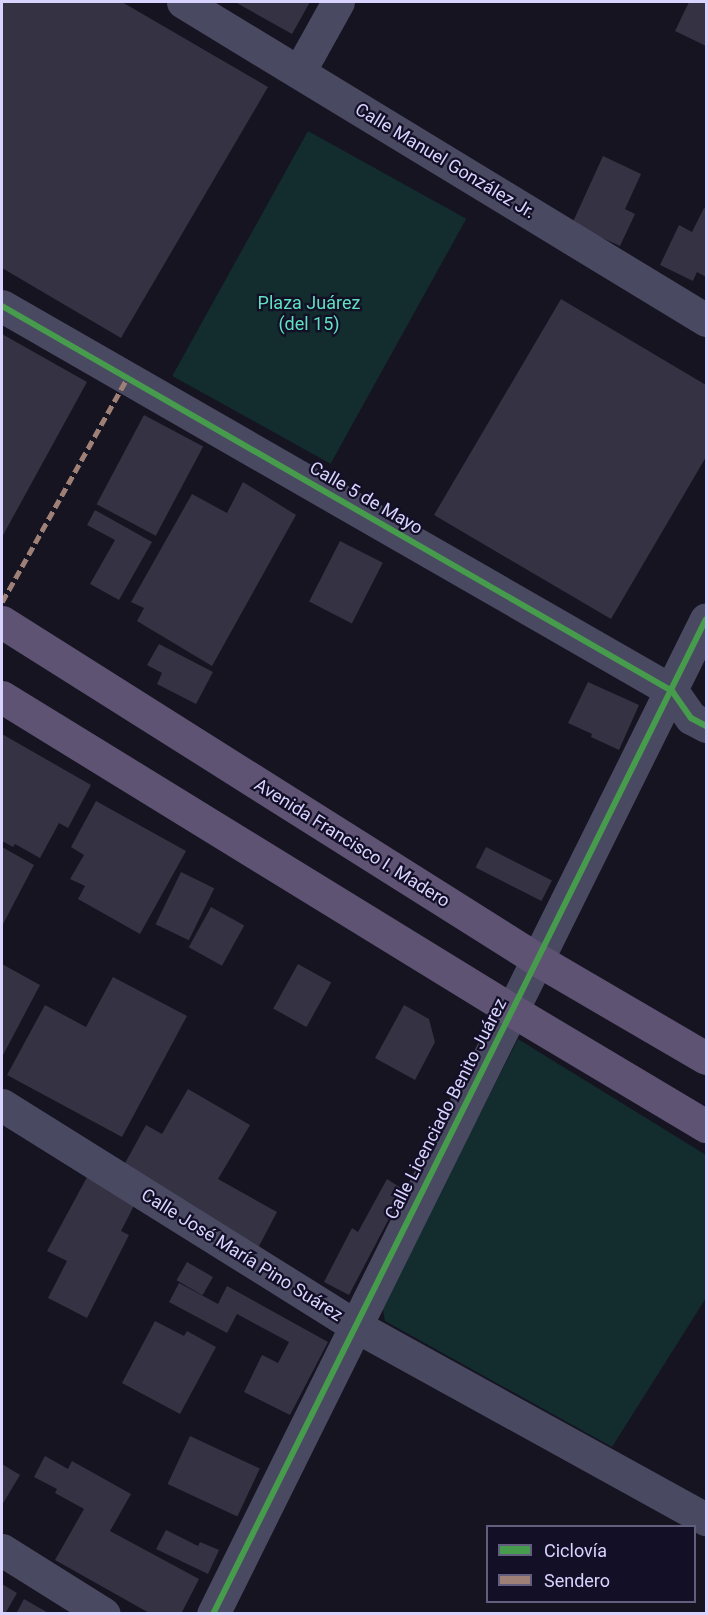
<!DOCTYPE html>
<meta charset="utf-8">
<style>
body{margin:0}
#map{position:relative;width:708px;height:1615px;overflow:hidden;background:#161421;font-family:Roboto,sans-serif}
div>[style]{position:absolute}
.green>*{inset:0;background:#132c2d;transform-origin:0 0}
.building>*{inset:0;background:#343243;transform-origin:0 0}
.minor>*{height:33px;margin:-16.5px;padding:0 16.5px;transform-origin:16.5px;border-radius:16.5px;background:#4a4962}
.major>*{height:33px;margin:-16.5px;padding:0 16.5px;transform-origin:16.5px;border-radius:16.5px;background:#5e5373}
.quiet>*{height:4.5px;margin-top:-2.25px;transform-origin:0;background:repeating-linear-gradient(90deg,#9e8076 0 9px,transparent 0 13.5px)}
.cycleway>*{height:6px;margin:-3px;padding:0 3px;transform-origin:3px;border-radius:3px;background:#469c4c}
span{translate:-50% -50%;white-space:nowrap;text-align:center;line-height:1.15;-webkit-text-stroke:4.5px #130f26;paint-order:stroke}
.street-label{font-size:18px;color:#d9d4ff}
.park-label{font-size:18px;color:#5fe0c0}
.frame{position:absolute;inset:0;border:3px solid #d9d4ff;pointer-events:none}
.legend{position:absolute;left:486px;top:1525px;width:210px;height:78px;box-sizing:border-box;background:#130f26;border:2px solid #625e7d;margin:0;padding:8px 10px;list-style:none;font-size:18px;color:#d9d4ff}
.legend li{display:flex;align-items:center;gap:12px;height:30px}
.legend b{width:30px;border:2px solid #625e7d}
</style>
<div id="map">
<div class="green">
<div style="left:308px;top:131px;width:181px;height:280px;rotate:29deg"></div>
<div style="clip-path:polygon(518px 1039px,706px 1155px,706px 1298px,612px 1447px,385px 1321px,382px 1305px)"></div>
</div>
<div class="building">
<div style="clip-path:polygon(2px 2px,122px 2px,268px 87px,121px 338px,2px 268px)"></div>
<div style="clip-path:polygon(235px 2px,310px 2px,292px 34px)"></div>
<div style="clip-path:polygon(689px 2px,706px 2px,706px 46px,675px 31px)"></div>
<div style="clip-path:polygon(603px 156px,641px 174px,625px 209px,635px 214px,620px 246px,572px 224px)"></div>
<div style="clip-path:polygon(704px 208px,706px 209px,706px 277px,697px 272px,693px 281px,660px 265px,679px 225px,692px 232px)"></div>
<div style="clip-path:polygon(561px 299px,706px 385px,706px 457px,611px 619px,434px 515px)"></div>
<div style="clip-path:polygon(2px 334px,87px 382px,2px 537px)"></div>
<div style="left:144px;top:415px;width:67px;height:101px;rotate:28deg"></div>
<div style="clip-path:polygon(243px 482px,296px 515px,212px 666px,137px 621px,144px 608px,131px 602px,192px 494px,227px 513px)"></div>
<div style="clip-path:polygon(95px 510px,152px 542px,119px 600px,90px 584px,115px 540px,87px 525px)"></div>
<div style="left:340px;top:541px;width:48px;height:68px;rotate:27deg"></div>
<div style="clip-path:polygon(159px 644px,213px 672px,196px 704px,157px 684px,162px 673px,147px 665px)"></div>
<div style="clip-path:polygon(588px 682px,639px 705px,619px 750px,591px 737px,592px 734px,568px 723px)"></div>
<div style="clip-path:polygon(2px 734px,91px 785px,68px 828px,59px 823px,40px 858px,15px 844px,13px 847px,2px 841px)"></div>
<div style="clip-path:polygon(96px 801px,186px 851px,140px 934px,78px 899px,85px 886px,70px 879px,84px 855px,71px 847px)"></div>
<div style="clip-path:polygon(2px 847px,34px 865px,2px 926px)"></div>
<div style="left:486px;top:847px;width:74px;height:23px;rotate:27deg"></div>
<div style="left:181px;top:872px;width:37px;height:58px;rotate:26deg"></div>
<div style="left:211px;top:907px;width:38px;height:46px;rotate:29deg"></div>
<div style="clip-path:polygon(2px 964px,40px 985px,2px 1057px)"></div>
<div style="left:298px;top:964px;width:38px;height:51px;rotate:29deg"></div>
<div style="clip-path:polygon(113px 977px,187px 1016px,122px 1137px,7px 1075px,45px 1005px,86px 1027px)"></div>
<div style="clip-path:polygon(404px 1005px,429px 1019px,435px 1042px,415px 1080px,375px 1058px)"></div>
<div style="clip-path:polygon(188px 1089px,250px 1125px,218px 1179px,277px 1212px,258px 1248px,124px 1165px,146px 1125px,162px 1134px)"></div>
<div style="clip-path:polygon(92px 1168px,139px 1196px,121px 1231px,129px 1235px,87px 1318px,48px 1298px,67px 1261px,47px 1251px)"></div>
<div style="clip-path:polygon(387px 1179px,404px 1190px,349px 1295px,324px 1282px,352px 1228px,358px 1232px)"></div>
<div style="left:187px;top:1262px;width:30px;height:21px;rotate:30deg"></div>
<div style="clip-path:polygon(179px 1283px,218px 1304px,227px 1286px,328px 1342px,290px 1415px,244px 1392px,262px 1355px,278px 1363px,289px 1342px,237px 1314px,227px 1333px,169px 1302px)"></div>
<div style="clip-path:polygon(155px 1321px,184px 1336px,187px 1331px,216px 1347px,180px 1414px,122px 1383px)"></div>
<div style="left:190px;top:1436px;width:77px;height:53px;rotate:25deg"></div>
<div style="clip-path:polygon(45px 1456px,68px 1469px,72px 1461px,131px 1494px,110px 1531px,199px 1579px,181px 1614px,151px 1614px,55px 1560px,84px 1509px,55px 1493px,57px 1489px,34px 1477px)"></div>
<div style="clip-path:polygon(2px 1464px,20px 1475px,2px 1505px)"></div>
<div style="clip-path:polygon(166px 1530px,198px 1546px,200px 1542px,219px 1550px,208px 1574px,156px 1549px)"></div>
<div style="clip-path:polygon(2px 1584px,17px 1593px,5px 1614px,2px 1614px)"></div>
<div style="clip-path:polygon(24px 1599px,50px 1614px,16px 1614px)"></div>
</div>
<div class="minor">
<div style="left:183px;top:2px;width:612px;rotate:31.3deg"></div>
<div style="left:299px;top:72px;width:80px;rotate:-60.9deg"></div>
<div style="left:2px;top:306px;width:773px;rotate:29.88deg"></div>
<div style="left:672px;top:691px;width:33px;rotate:55deg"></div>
<div style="left:691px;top:718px;width:17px;rotate:28deg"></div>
<div style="left:2px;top:1105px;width:415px;rotate:32deg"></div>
<div style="left:354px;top:1325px;width:402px;rotate:28.9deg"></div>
<div style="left:2px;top:1550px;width:120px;rotate:32.1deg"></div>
<div style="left:213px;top:1614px;width:1110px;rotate:-63.64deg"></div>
</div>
<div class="major">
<div style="left:2px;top:622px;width:634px;rotate:32.24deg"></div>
<div style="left:538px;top:960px;width:194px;rotate:30.3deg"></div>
<div style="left:2px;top:697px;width:600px;rotate:31.57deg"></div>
<div style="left:513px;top:1011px;width:225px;rotate:30.8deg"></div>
</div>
<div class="quiet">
<div style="left:2px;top:602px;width:257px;rotate:-60.8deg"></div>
</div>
<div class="cycleway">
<div style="left:2px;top:306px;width:773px;rotate:29.88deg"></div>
<div style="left:672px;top:691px;width:33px;rotate:55deg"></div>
<div style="left:691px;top:718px;width:17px;rotate:28deg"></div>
<div style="left:213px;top:1614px;width:1110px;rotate:-63.64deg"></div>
</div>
<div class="street-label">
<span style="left:445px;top:161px;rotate:31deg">Calle Manuel González Jr.</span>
<span style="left:366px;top:498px;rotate:30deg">Calle 5 de Mayo</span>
<span style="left:352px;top:843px;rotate:32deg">Avenida Francisco I. Madero</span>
<span style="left:446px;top:1109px;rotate:-63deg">Calle Licenciado Benito Juárez</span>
<span style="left:242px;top:1255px;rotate:32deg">Calle José María Pino Suárez</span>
</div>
<div class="park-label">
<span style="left:309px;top:314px">Plaza Juárez<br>(del 15)</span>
</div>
<div class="frame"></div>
<ul class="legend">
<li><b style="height:8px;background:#469c4c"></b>Ciclovía</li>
<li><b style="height:8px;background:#9e8076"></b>Sendero</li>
</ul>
</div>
